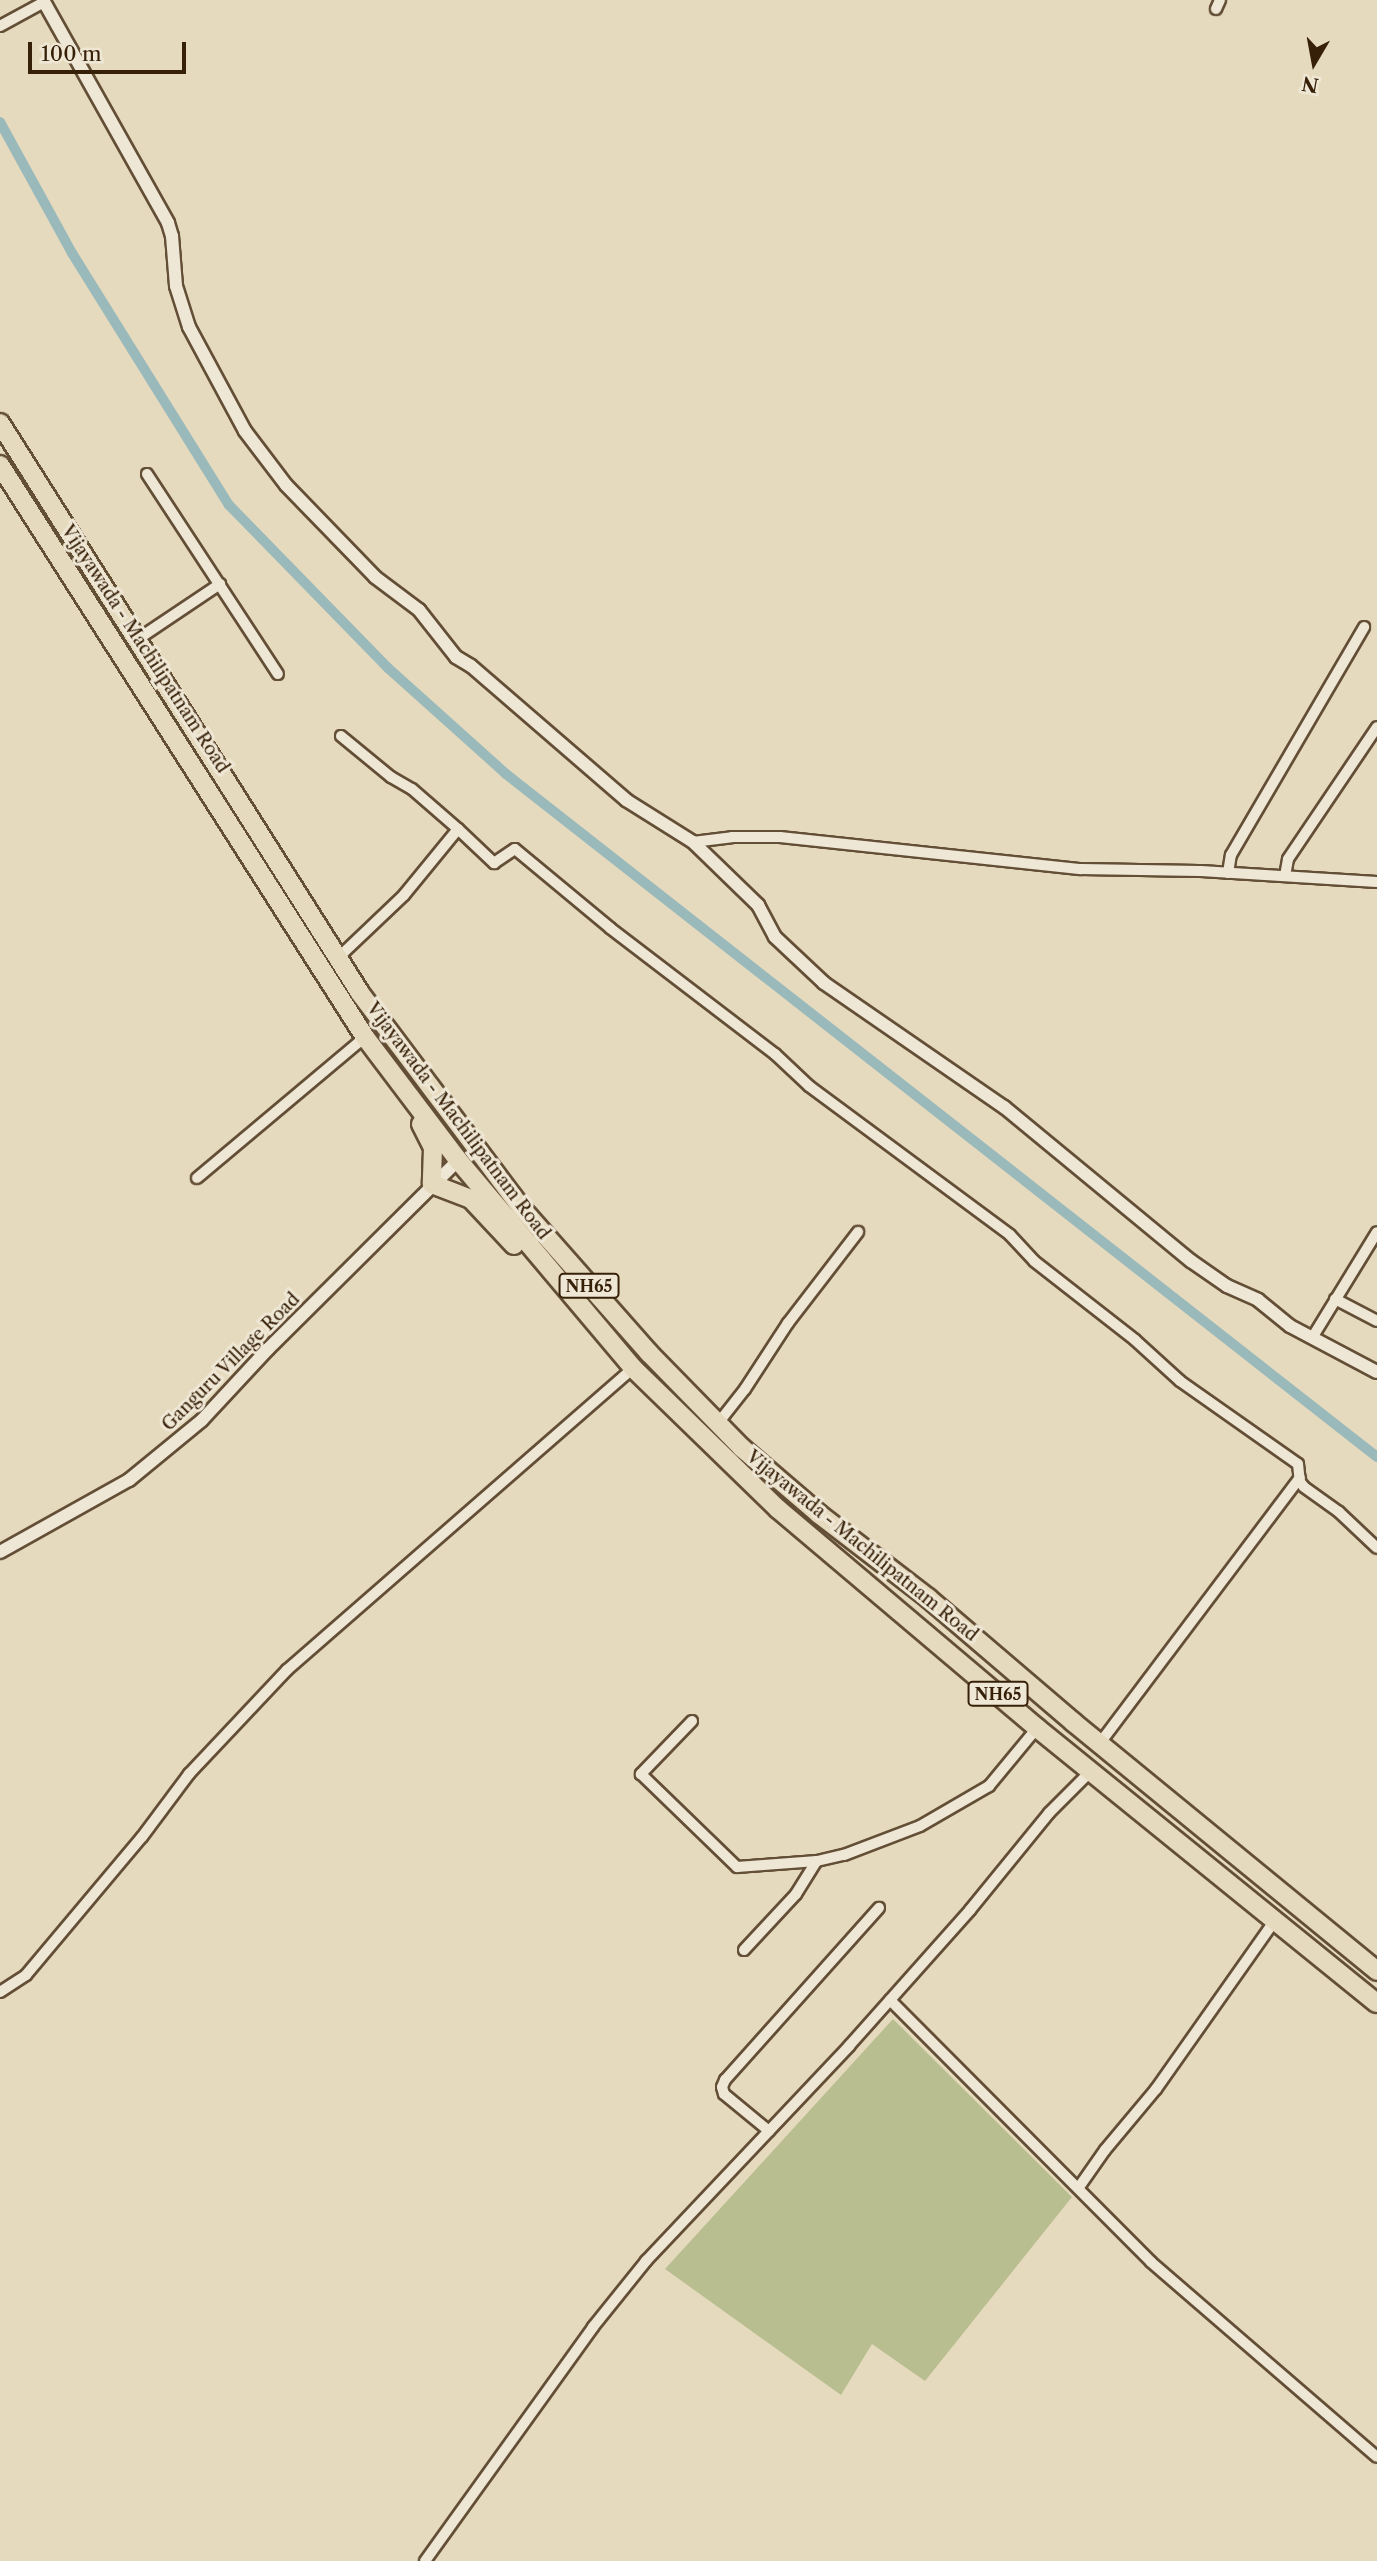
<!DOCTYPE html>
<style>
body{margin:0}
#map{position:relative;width:1377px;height:2561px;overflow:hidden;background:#e6dabe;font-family:"Libre Caslon Text",serif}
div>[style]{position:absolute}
.green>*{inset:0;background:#b8be8f}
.canal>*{height:10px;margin:-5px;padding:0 5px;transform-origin:5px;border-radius:5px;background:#99b9ba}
.roads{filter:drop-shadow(2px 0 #634e36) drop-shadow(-2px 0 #634e36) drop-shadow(0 2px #634e36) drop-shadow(0 -2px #634e36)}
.street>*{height:10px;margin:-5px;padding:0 5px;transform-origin:5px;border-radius:5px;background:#efe7d5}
.secondary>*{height:12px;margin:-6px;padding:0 6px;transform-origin:6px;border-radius:6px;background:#efe7d5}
.highway>*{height:18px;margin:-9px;padding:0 9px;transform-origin:9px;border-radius:9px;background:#e6dabe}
span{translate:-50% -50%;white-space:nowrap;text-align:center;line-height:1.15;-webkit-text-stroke:6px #efe7d5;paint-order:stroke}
.shield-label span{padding:2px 5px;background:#efe7d5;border:2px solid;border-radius:5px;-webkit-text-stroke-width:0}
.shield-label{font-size:16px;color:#372008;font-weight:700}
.street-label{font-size:18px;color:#372008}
.north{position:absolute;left:1279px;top:28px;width:70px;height:70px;-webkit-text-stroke:5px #efe7d5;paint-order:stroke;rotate:190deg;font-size:19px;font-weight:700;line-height:28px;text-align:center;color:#372008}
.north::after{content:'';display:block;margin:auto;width:24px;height:32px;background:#372008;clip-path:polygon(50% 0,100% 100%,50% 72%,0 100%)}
.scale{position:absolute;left:28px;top:42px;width:158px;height:32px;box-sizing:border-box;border:4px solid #372008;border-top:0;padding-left:9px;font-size:21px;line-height:24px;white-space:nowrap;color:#372008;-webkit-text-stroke:5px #efe7d5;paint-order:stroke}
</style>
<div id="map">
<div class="green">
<div style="clip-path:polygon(893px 2019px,1072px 2197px,925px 2381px,872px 2344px,841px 2395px,665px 2269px)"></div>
</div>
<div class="canal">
<div style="left:0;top:122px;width:149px;rotate:61.2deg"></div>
<div style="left:72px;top:253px;width:297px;rotate:58.1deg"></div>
<div style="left:229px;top:505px;width:228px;rotate:45.7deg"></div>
<div style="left:388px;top:668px;width:159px;rotate:41.9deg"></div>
<div style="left:506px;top:774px;width:1107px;rotate:38.1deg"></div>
</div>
<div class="roads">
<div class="street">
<div style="left:1216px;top:9px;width:10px;rotate:-66deg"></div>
<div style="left:0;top:26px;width:50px;rotate:-28.6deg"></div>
<div style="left:147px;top:474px;width:239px;rotate:56.8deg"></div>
<div style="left:138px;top:639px;width:99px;rotate:-33.9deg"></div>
<div style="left:341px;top:736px;width:65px;rotate:39.4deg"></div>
<div style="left:391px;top:777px;width:24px;rotate:30deg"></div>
<div style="left:412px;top:789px;width:61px;rotate:41deg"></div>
<div style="left:693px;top:842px;width:39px;rotate:-7deg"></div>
<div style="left:732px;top:837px;width:48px"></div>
<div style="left:780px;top:837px;width:303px;rotate:6.1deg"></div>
<div style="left:1081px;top:869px;width:120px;rotate:1deg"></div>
<div style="left:1201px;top:871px;width:176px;rotate:3.6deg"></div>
<div style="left:1228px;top:873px;width:18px;rotate:-81deg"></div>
<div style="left:1231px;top:855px;width:264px;rotate:-59.7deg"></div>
<div style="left:1285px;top:876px;width:17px;rotate:-80deg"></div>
<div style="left:1288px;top:859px;width:159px;rotate:-56deg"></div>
<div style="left:340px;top:956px;width:88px;rotate:-43.6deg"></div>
<div style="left:404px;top:895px;width:85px;rotate:-50.7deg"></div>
<div style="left:458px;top:829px;width:50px;rotate:43.4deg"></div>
<div style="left:494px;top:863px;width:25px;rotate:-34deg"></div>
<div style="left:515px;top:849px;width:124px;rotate:39.7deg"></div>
<div style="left:610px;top:928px;width:208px;rotate:37.4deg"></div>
<div style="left:775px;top:1054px;width:47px;rotate:43.3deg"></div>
<div style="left:809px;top:1086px;width:250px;rotate:36.5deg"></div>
<div style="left:1010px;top:1235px;width:35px;rotate:47deg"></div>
<div style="left:1034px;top:1261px;width:128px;rotate:38deg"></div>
<div style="left:1135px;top:1340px;width:61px;rotate:42.3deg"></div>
<div style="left:1180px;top:1381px;width:144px;rotate:35.1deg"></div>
<div style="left:1298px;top:1464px;width:18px;rotate:84deg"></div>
<div style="left:1300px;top:1482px;width:6px;rotate:51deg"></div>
<div style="left:1304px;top:1487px;width:43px;rotate:35.5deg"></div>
<div style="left:1339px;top:1512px;width:52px;rotate:43.5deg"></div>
<div style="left:197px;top:1178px;width:219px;rotate:-40deg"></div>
<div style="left:1335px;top:1299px;width:47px;rotate:27.6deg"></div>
<div style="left:1312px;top:1338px;width:124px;rotate:-58.5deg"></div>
<div style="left:719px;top:1422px;width:42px;rotate:-51.8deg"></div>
<div style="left:745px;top:1389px;width:79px;rotate:-56.9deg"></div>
<div style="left:788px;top:1323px;width:115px;rotate:-52.4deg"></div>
<div style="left:692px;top:1721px;width:74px;rotate:133.9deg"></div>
<div style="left:641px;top:1774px;width:134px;rotate:44.1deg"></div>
<div style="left:737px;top:1867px;width:80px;rotate:-4.3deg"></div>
<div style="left:817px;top:1861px;width:28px;rotate:-13deg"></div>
<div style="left:844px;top:1855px;width:81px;rotate:-20.9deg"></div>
<div style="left:920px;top:1826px;width:80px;rotate:-30.1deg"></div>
<div style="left:989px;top:1786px;width:75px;rotate:-50.4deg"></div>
<div style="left:1100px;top:1743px;width:332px;rotate:-53deg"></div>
<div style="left:744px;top:1950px;width:76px;rotate:-47.1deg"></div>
<div style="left:796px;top:1894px;width:39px;rotate:-58deg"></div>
<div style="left:0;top:1992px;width:31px;rotate:-33deg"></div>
<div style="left:26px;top:1975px;width:180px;rotate:-50deg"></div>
<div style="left:142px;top:1837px;width:79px;rotate:-53.3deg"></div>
<div style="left:189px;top:1774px;width:143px;rotate:-46.7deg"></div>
<div style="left:287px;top:1670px;width:459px;rotate:-41.1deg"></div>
<div style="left:890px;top:2000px;width:370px;rotate:45.1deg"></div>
<div style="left:1151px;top:2262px;width:298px;rotate:40.8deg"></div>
<div style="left:769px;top:2131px;width:58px;rotate:-140.6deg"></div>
<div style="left:724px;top:2094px;width:7px;rotate:-106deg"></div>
<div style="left:722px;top:2087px;width:8px;rotate:-67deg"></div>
<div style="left:725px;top:2080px;width:231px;rotate:-48.2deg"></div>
<div style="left:1079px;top:2187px;width:45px;rotate:-54.9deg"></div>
<div style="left:1105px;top:2150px;width:80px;rotate:-50.1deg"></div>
<div style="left:1156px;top:2089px;width:204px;rotate:-54.8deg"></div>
<div style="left:425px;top:2561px;width:288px;rotate:-54.3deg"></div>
<div style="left:593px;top:2327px;width:85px;rotate:-51.2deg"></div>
<div style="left:646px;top:2261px;width:296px;rotate:-46.6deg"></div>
<div style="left:849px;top:2046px;width:182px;rotate:-48.3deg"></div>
<div style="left:970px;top:1910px;width:125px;rotate:-50.8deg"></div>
<div style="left:1049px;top:1813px;width:59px;rotate:-45deg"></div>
</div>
<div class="secondary">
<div style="left:43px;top:0;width:256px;rotate:60.7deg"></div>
<div style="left:168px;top:223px;width:14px;rotate:73deg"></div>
<div style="left:172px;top:236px;width:50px;rotate:85.4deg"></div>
<div style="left:176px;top:286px;width:43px;rotate:72.4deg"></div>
<div style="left:189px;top:327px;width:118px;rotate:61.7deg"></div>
<div style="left:245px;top:431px;width:68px;rotate:52.8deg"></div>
<div style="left:286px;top:485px;width:128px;rotate:45.9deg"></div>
<div style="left:375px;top:577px;width:55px;rotate:36.9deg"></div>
<div style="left:419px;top:610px;width:60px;rotate:51.8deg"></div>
<div style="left:456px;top:657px;width:17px;rotate:31deg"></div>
<div style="left:471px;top:666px;width:205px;rotate:40.8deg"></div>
<div style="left:626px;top:800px;width:79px;rotate:32.1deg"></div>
<div style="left:693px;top:842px;width:91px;rotate:44.1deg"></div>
<div style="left:758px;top:905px;width:36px;rotate:62deg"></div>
<div style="left:775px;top:937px;width:67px;rotate:43.2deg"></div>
<div style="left:824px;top:983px;width:219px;rotate:34.6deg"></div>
<div style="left:1004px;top:1107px;width:242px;rotate:39.5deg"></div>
<div style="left:1191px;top:1261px;width:44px;rotate:34.8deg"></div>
<div style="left:1227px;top:1286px;width:34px;rotate:24deg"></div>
<div style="left:1258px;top:1300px;width:41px;rotate:39.1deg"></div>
<div style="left:1290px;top:1326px;width:98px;rotate:27.9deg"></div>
<div style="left:0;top:1552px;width:148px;rotate:-29.2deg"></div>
<div style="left:129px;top:1480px;width:94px;rotate:-39.4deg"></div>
<div style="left:202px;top:1420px;width:97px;rotate:-47.1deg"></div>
<div style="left:268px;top:1349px;width:268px;rotate:-44.8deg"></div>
</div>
<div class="highway">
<div style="left:0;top:423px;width:674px;rotate:57.72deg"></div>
<div style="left:360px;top:993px;width:271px;rotate:53.1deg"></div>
<div style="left:523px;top:1210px;width:191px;rotate:48.6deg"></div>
<div style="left:649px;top:1353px;width:133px;rotate:45.6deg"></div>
<div style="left:742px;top:1448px;width:101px;rotate:40.6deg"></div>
<div style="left:819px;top:1514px;width:138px;rotate:37.6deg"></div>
<div style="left:928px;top:1598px;width:191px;rotate:40.5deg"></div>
<div style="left:1073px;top:1722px;width:393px;rotate:39.3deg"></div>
<div style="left:0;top:465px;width:679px;rotate:57.46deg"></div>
<div style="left:365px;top:1037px;width:154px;rotate:52.9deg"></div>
<div style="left:458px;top:1160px;width:272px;rotate:49.9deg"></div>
<div style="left:633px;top:1368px;width:202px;rotate:44.2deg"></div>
<div style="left:778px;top:1509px;width:339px;rotate:40.2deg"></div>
<div style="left:1037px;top:1728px;width:437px;rotate:39deg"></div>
<div style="left:421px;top:1124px;width:27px;rotate:63deg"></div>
<div style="left:433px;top:1148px;width:36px;rotate:92deg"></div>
<div style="left:432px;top:1184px;width:42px;rotate:21deg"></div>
<div style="left:471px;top:1199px;width:63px;rotate:46.9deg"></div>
</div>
</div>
<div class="shield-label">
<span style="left:589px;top:1286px">NH65</span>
<span style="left:998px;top:1694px">NH65</span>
</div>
<div class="street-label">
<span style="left:145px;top:649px;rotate:57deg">Vijayawada - Machilipatnam Road</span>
<span style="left:458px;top:1121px;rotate:53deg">Vijayawada - Machilipatnam Road</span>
<span style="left:231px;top:1362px;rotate:-45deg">Ganguru Village Road</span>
<span style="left:862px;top:1546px;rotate:39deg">Vijayawada - Machilipatnam Road</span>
</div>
<div class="north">N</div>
<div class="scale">100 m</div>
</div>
